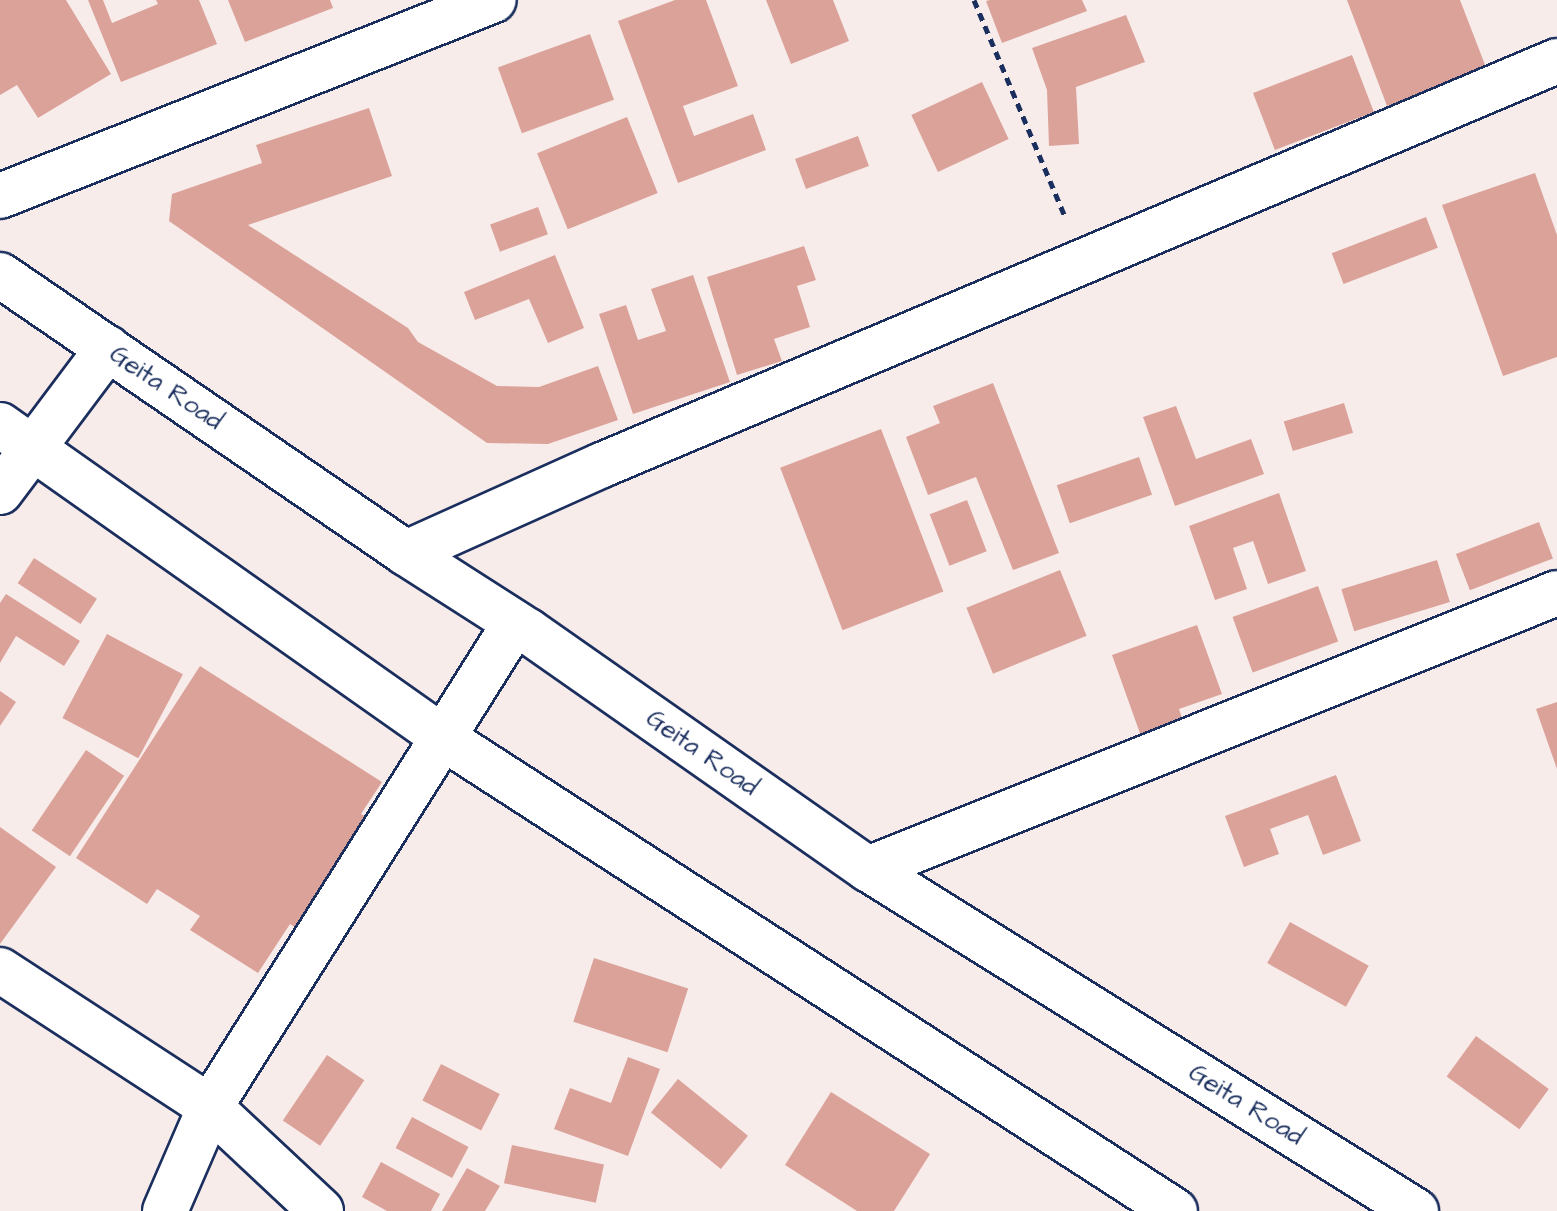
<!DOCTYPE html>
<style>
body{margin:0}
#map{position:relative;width:1557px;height:1211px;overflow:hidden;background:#f8eceb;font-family:"Architects Daughter",sans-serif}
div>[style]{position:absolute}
.building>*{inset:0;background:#dba299;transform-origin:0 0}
.path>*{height:5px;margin-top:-2.5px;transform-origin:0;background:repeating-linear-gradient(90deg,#1b2f5e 0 8px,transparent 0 14px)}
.roads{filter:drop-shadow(2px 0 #1b2f5e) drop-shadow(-2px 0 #1b2f5e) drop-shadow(0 2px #1b2f5e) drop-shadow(0 -2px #1b2f5e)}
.minor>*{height:44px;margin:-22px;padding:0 22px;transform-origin:22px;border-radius:22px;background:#fff}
.highway>*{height:44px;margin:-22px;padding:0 22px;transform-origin:22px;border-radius:22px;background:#fff}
span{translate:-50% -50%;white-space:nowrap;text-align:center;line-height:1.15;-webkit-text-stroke:7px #fff;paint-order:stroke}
.street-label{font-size:26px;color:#1b2f5e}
</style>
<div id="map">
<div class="building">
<div style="clip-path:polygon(0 0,66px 0,111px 74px,38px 118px,17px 85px,0 95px)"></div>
<div style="clip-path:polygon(88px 0,103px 0,112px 23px,158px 4px,156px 0,199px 0,217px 44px,121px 82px)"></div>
<div style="clip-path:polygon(228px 0,330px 0,333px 8px,245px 42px)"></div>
<div style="clip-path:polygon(675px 0,706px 0,738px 86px,683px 106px,694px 136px,753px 114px,766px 150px,678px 183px,618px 21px)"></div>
<div style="clip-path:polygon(766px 0,833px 0,849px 41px,791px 64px)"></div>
<div style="clip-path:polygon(990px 0,1082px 0,1087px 11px,1002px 43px,986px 1px)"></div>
<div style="clip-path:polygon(1347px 0,1460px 0,1487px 70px,1387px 106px)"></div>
<div style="clip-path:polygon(1126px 15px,1145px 62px,1076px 87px,1079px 144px,1049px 146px,1047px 90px,1032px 48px)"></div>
<div style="left:590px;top:34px;width:70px;height:98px;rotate:70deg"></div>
<div style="left:1352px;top:55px;width:61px;height:106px;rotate:69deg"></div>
<div style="left:982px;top:82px;width:63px;height:78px;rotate:65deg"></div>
<div style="clip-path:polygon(369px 108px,392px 176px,248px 225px,408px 328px,418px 342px,497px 386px,539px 387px,598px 366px,618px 420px,548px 444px,487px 443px,169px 221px,172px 194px,262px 163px,256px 145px)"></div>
<div style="left:627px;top:117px;width:82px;height:97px;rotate:68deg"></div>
<div style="left:858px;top:136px;width:32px;height:67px;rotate:70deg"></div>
<div style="clip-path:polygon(1535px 173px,1557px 235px,1557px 357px,1503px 376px,1442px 205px)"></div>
<div style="left:538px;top:207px;width:29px;height:51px;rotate:70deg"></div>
<div style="left:1426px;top:217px;width:33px;height:101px;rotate:69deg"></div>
<div style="clip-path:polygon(804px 246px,816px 280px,797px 286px,810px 327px,774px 339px,782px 361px,737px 375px,707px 277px)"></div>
<div style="clip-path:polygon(555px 255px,584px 328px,548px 343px,529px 299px,475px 320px,464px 292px)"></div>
<div style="clip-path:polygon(693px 275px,730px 382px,633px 414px,599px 314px,626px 305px,638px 340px,666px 331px,651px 289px)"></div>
<div style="clip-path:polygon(993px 383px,1059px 553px,1013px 570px,976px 477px,928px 495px,906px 437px,940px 423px,933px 406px)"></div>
<div style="left:1344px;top:403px;width:31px;height:63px;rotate:73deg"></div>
<div style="clip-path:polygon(1176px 406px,1196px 459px,1251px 439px,1264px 474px,1175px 506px,1143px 417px)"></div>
<div style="left:881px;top:429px;width:174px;height:108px;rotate:69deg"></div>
<div style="left:1139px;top:457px;width:40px;height:87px;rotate:71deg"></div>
<div style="clip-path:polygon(1279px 493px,1306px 571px,1268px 584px,1253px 541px,1233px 548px,1247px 589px,1215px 600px,1189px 526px)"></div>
<div style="left:967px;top:500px;width:55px;height:40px;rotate:69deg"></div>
<div style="left:1539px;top:522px;width:39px;height:89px;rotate:69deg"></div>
<div style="left:34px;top:558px;width:75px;height:30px;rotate:33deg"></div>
<div style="left:1437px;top:560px;width:44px;height:100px;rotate:73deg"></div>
<div style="left:1060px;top:570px;width:71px;height:101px;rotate:68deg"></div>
<div style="left:1318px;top:586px;width:59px;height:91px;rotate:70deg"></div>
<div style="clip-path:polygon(6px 594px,80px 641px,64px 666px,16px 636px,0 663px,0 603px)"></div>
<div style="clip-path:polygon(1197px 625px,1222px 694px,1179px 709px,1184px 724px,1142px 739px,1112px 655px)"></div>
<div style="left:107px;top:634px;width:86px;height:95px;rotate:28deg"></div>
<div style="clip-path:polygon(200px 666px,382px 782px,361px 814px,377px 823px,306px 934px,290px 924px,258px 973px,190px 930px,200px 916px,157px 889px,147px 904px,76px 858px)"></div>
<div style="clip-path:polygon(0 691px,16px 702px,0 726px)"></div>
<div style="clip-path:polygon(1557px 702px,1557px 769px,1536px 709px)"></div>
<div style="left:86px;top:750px;width:46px;height:97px;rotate:34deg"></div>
<div style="clip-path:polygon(1336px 775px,1361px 841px,1323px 855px,1308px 815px,1270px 829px,1279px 854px,1244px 867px,1225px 816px)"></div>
<div style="clip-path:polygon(0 827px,56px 867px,0 944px)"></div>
<div style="left:1290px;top:922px;width:90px;height:47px;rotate:29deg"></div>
<div style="left:594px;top:958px;width:99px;height:67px;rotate:18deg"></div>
<div style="left:1476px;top:1036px;width:90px;height:50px;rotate:36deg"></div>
<div style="left:327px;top:1055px;width:45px;height:79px;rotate:34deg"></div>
<div style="clip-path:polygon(628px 1057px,660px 1069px,628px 1156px,554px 1129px,570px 1088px,611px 1103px)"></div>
<div style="left:441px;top:1064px;width:66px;height:41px;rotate:27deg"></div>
<div style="left:678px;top:1079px;width:90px;height:43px;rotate:39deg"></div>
<div style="clip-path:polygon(831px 1092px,930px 1154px,894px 1211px,857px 1211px,785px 1165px)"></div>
<div style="left:412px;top:1117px;width:64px;height:35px;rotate:28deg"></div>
<div style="left:512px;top:1145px;width:94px;height:39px;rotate:12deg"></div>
<div style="clip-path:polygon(381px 1162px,440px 1194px,431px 1211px,387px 1211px,362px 1197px)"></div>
<div style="clip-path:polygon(467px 1168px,500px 1186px,485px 1211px,442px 1211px)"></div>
</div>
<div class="path">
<div style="left:974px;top:0;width:234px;rotate:67.2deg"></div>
</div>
<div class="roads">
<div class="minor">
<div style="left:0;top:196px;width:531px;rotate:-21.64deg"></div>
<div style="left:0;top:425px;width:552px;rotate:35.19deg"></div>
<div style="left:451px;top:743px;width:862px;rotate:32.88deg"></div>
<div style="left:0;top:492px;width:180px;rotate:-53.1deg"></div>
<div style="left:406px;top:553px;width:215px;rotate:-24.2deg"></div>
<div style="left:602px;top:465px;width:1037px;rotate:-22.93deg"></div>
<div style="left:868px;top:869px;width:742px;rotate:-21.83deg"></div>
<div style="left:0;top:970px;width:251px;rotate:33.1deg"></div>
<div style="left:210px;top:1107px;width:152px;rotate:43.1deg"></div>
<div style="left:165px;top:1211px;width:113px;rotate:-66.6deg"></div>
<div style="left:210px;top:1107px;width:572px;rotate:-57.78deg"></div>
</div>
<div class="highway">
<div style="left:0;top:275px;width:492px;rotate:34.4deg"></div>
<div style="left:406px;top:553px;width:145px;rotate:32.6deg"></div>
<div style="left:528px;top:631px;width:415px;rotate:35deg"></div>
<div style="left:868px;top:869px;width:646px;rotate:31.97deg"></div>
</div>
</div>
<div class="street-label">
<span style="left:166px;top:388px;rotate:34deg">Geita Road</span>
<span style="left:702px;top:753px;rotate:35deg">Geita Road</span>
<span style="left:1246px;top:1105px;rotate:32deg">Geita Road</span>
</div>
</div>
